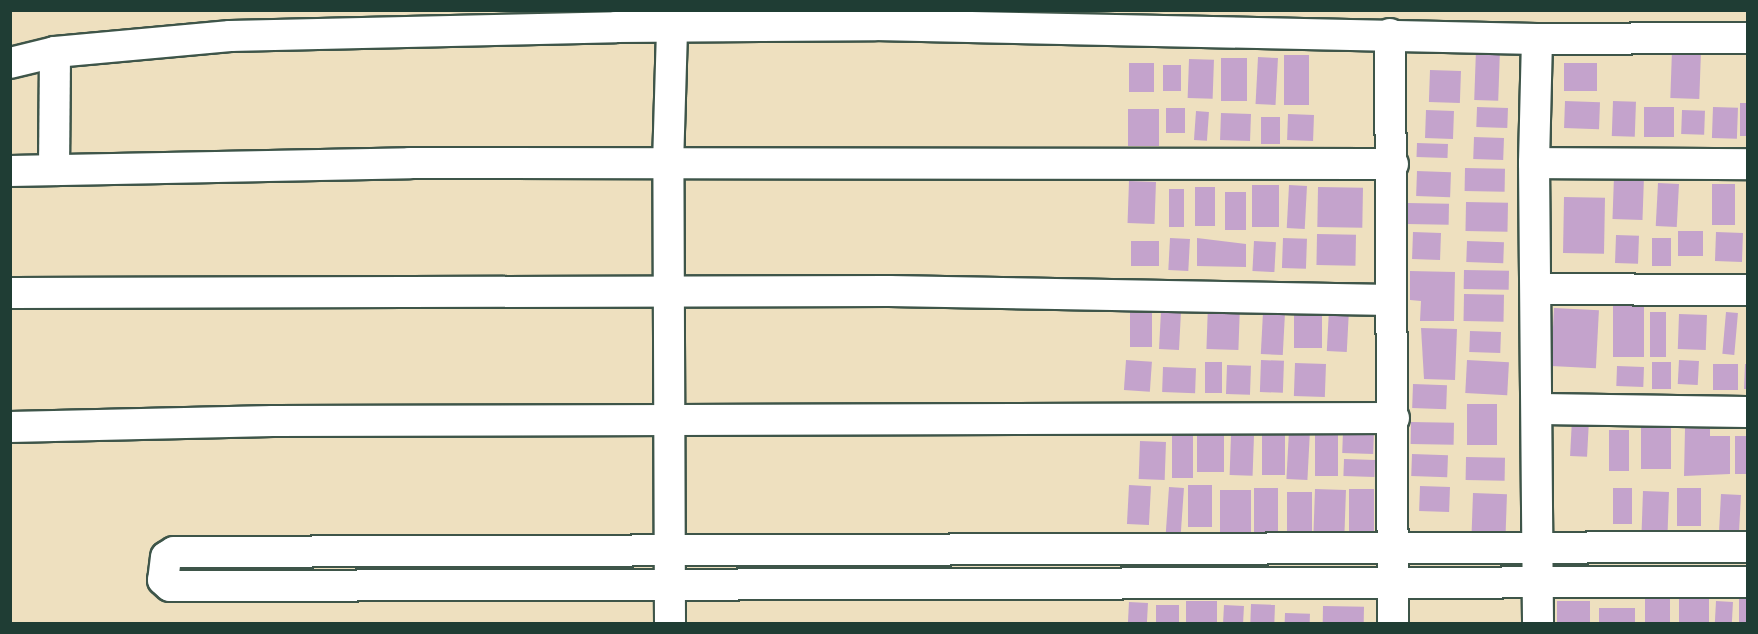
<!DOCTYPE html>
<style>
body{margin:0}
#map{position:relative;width:1758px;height:634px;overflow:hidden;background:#eee0bf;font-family:Dekko,sans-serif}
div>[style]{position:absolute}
.building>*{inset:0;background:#c4a3cc;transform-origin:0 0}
.roads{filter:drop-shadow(2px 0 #3e5549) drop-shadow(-2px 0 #3e5549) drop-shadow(0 2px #3e5549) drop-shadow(0 -2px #3e5549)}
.street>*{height:30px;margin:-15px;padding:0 15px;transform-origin:15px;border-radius:15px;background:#fff}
span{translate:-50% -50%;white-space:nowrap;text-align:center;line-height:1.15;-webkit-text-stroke:4.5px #fbf7ec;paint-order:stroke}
.frame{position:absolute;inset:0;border:12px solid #1f3d34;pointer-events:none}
</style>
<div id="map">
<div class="building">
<div style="left:1476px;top:49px;width:24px;height:51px;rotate:2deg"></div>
<div style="left:1672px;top:50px;width:29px;height:48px;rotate:2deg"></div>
<div style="left:1284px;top:55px;width:25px;height:50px"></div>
<div style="left:1258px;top:57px;width:20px;height:47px;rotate:3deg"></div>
<div style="left:1221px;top:58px;width:26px;height:43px"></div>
<div style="left:1189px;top:59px;width:25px;height:39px;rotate:2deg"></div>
<div style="left:1129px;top:63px;width:25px;height:29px"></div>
<div style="left:1564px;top:63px;width:33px;height:28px"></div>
<div style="left:1163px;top:65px;width:18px;height:26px"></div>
<div style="left:1430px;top:70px;width:31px;height:32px;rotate:2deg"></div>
<div style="left:1565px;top:101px;width:35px;height:27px;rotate:2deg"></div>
<div style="left:1613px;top:101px;width:23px;height:35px;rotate:2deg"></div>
<div style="left:1740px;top:103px;width:8px;height:33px"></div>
<div style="left:1477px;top:107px;width:31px;height:20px;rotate:2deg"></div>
<div style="left:1644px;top:107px;width:30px;height:30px"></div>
<div style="left:1713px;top:107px;width:25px;height:31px;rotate:2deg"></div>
<div style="left:1166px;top:108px;width:19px;height:25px"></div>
<div style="left:1128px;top:109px;width:31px;height:37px"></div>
<div style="left:1426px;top:110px;width:28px;height:28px;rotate:2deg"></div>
<div style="left:1682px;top:110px;width:23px;height:24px;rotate:2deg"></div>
<div style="left:1196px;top:111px;width:13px;height:29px;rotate:4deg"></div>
<div style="left:1221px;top:113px;width:30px;height:27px;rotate:2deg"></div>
<div style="left:1288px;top:114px;width:26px;height:26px;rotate:2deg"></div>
<div style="left:1261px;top:117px;width:19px;height:27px"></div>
<div style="left:1474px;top:137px;width:30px;height:22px;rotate:2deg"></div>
<div style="left:1417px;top:143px;width:31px;height:14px;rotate:2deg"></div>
<div style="left:1465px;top:168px;width:40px;height:23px;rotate:1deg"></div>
<div style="left:1417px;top:171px;width:34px;height:25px;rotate:2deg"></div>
<div style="left:1614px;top:176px;width:30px;height:43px;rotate:2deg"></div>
<div style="left:1129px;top:181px;width:27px;height:42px;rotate:2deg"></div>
<div style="left:1658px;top:183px;width:21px;height:43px;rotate:3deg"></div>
<div style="left:1712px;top:184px;width:23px;height:41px"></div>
<div style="left:1252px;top:185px;width:27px;height:42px"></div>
<div style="left:1289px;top:185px;width:18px;height:43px;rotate:3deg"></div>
<div style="left:1195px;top:187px;width:20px;height:39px"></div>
<div style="left:1318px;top:187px;width:45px;height:40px;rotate:1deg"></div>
<div style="left:1169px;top:189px;width:15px;height:38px"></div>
<div style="left:1225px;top:192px;width:21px;height:38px"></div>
<div style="left:1564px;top:197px;width:41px;height:56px;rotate:1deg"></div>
<div style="left:1466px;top:202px;width:42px;height:29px;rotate:1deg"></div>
<div style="left:1407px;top:203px;width:42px;height:21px;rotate:1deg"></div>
<div style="left:1678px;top:231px;width:25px;height:25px"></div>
<div style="left:1413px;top:232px;width:28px;height:27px;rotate:2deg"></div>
<div style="left:1716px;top:232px;width:27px;height:29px;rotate:2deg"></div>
<div style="left:1317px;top:234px;width:39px;height:31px;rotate:1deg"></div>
<div style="left:1616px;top:235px;width:23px;height:28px;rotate:2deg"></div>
<div style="left:1170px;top:238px;width:20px;height:32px;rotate:3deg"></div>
<div style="clip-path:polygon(1197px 238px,1246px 244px,1246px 267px,1197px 266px)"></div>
<div style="left:1283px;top:238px;width:24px;height:30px;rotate:2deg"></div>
<div style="left:1652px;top:238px;width:19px;height:28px"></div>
<div style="left:1131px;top:241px;width:28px;height:25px"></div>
<div style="left:1254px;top:241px;width:22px;height:30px;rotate:3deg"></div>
<div style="left:1467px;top:241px;width:37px;height:21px;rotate:2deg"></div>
<div style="left:1464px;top:270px;width:45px;height:19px;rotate:1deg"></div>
<div style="clip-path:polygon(1410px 271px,1455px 272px,1454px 321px,1420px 321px,1421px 301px,1410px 300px)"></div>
<div style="left:1464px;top:294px;width:40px;height:27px;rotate:1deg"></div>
<div style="left:1130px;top:303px;width:22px;height:44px"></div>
<div style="left:1208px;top:304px;width:32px;height:45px;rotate:2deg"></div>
<div style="left:1613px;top:304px;width:31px;height:53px"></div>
<div style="left:1294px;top:308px;width:28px;height:40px"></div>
<div style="left:1554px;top:308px;width:45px;height:58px;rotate:3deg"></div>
<div style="left:1329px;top:309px;width:20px;height:42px;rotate:3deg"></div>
<div style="left:1161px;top:311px;width:20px;height:38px;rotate:3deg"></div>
<div style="left:1263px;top:312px;width:22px;height:42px;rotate:3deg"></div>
<div style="left:1650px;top:312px;width:16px;height:45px"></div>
<div style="left:1726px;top:312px;width:12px;height:42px;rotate:5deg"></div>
<div style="left:1679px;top:314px;width:28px;height:35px;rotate:2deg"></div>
<div style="clip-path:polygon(1421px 328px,1457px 329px,1455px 380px,1424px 379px)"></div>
<div style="left:1470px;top:331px;width:31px;height:21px;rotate:2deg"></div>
<div style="left:1126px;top:360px;width:26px;height:30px;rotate:4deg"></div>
<div style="left:1261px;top:360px;width:23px;height:32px;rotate:2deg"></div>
<div style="left:1467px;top:360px;width:42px;height:33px;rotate:3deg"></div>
<div style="left:1679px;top:360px;width:20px;height:24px;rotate:3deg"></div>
<div style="left:1205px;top:362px;width:17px;height:31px"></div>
<div style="left:1652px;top:362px;width:19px;height:27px"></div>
<div style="left:1295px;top:363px;width:31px;height:33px;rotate:2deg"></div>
<div style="left:1713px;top:364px;width:25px;height:26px"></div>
<div style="clip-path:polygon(1745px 364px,1748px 364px,1748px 389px,1744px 389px)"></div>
<div style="left:1227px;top:365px;width:24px;height:29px;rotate:2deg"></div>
<div style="left:1617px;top:366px;width:27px;height:20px;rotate:2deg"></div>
<div style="left:1163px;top:367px;width:33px;height:25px;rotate:2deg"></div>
<div style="left:1413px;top:384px;width:34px;height:24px;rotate:2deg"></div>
<div style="left:1467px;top:404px;width:30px;height:41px"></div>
<div style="left:1572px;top:419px;width:17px;height:37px;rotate:3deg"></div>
<div style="left:1411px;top:422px;width:43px;height:22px;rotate:1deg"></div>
<div style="left:1641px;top:427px;width:30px;height:42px"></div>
<div style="clip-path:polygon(1685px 428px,1710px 429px,1710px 436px,1730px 436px,1730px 474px,1684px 476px)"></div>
<div style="left:1289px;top:430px;width:21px;height:49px;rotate:3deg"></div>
<div style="left:1315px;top:430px;width:23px;height:46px"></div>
<div style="left:1609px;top:430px;width:20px;height:41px"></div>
<div style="left:1343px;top:431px;width:31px;height:22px;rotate:2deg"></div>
<div style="left:1262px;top:432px;width:23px;height:43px"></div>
<div style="left:1197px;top:433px;width:27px;height:39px"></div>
<div style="left:1172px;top:434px;width:21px;height:44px"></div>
<div style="left:1231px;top:435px;width:23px;height:40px;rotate:2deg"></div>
<div style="left:1735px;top:436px;width:13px;height:38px"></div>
<div style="left:1140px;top:441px;width:26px;height:38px;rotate:2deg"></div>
<div style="left:1412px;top:454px;width:36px;height:22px;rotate:2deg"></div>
<div style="left:1466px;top:457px;width:39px;height:23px;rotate:1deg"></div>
<div style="left:1344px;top:459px;width:31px;height:17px;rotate:2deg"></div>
<div style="left:1129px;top:485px;width:22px;height:39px;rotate:3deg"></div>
<div style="left:1188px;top:485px;width:24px;height:42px"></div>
<div style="left:1420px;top:486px;width:30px;height:25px;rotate:2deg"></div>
<div style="left:1169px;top:487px;width:15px;height:48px;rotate:4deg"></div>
<div style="left:1254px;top:488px;width:24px;height:53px"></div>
<div style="left:1613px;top:488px;width:19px;height:36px"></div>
<div style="left:1677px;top:488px;width:24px;height:38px"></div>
<div style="left:1315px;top:489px;width:31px;height:46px;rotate:2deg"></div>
<div style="left:1349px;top:489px;width:25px;height:49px"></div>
<div style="left:1220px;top:490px;width:31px;height:45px"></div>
<div style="left:1643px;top:491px;width:26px;height:40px;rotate:2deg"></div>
<div style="left:1287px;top:492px;width:25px;height:49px"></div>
<div style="left:1473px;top:493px;width:34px;height:39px;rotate:2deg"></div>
<div style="left:1721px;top:494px;width:20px;height:39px;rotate:3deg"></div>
<div style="left:1645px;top:598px;width:25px;height:26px"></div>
<div style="left:1679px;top:598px;width:30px;height:26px"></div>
<div style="left:1739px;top:598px;width:9px;height:26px"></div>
<div style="left:1186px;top:601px;width:31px;height:23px"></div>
<div style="left:1557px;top:601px;width:33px;height:23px"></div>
<div style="left:1716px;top:601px;width:17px;height:23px;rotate:3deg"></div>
<div style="left:1129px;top:602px;width:19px;height:22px;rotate:3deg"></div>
<div style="left:1251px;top:604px;width:24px;height:20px;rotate:2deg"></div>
<div style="left:1156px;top:605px;width:23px;height:19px"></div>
<div style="left:1224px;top:605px;width:20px;height:19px;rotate:3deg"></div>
<div style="left:1323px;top:606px;width:41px;height:18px;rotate:1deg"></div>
<div style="left:1599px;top:608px;width:36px;height:16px"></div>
<div style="left:1285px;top:613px;width:25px;height:11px;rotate:2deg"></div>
</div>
<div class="roads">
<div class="street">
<div style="left:1390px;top:34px;width:590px;rotate:89.71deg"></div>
<div style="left:1537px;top:39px;width:211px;rotate:-0.3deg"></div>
<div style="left:10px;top:63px;width:46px;rotate:-13.7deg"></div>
<div style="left:55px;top:52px;width:176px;rotate:-5.2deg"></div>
<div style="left:230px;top:36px;width:386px;rotate:-1.3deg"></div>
<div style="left:616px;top:27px;width:259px;rotate:-0.4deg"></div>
<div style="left:875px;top:25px;width:662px;rotate:1.21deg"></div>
<div style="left:1537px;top:39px;width:124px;rotate:91.4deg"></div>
<div style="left:1534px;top:163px;width:461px;rotate:89.5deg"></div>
<div style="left:1534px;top:163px;width:214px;rotate:0.3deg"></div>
<div style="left:54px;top:170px;width:118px;rotate:-89.5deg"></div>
<div style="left:10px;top:171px;width:400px;rotate:-1.1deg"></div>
<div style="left:410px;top:163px;width:983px;rotate:0.06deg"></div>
<div style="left:1536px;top:289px;width:212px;rotate:0.3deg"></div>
<div style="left:10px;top:293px;width:879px;rotate:-0.13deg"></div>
<div style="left:889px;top:291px;width:502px;rotate:1.03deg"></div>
<div style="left:1539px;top:409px;width:209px;rotate:0.8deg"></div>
<div style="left:10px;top:427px;width:263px;rotate:-1.3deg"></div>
<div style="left:273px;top:421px;width:1121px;rotate:-0.15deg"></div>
<div style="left:1748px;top:547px;width:1574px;rotate:179.82deg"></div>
<div style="left:174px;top:552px;width:9px;rotate:148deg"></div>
<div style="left:166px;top:557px;width:23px;rotate:97deg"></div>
<div style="left:163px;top:580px;width:9px;rotate:41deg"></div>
<div style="left:170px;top:586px;width:1578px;rotate:-0.15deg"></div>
<div style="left:670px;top:624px;width:459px;rotate:-90.2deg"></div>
<div style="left:668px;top:165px;width:138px;rotate:-88.3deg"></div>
</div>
</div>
<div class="frame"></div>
</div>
